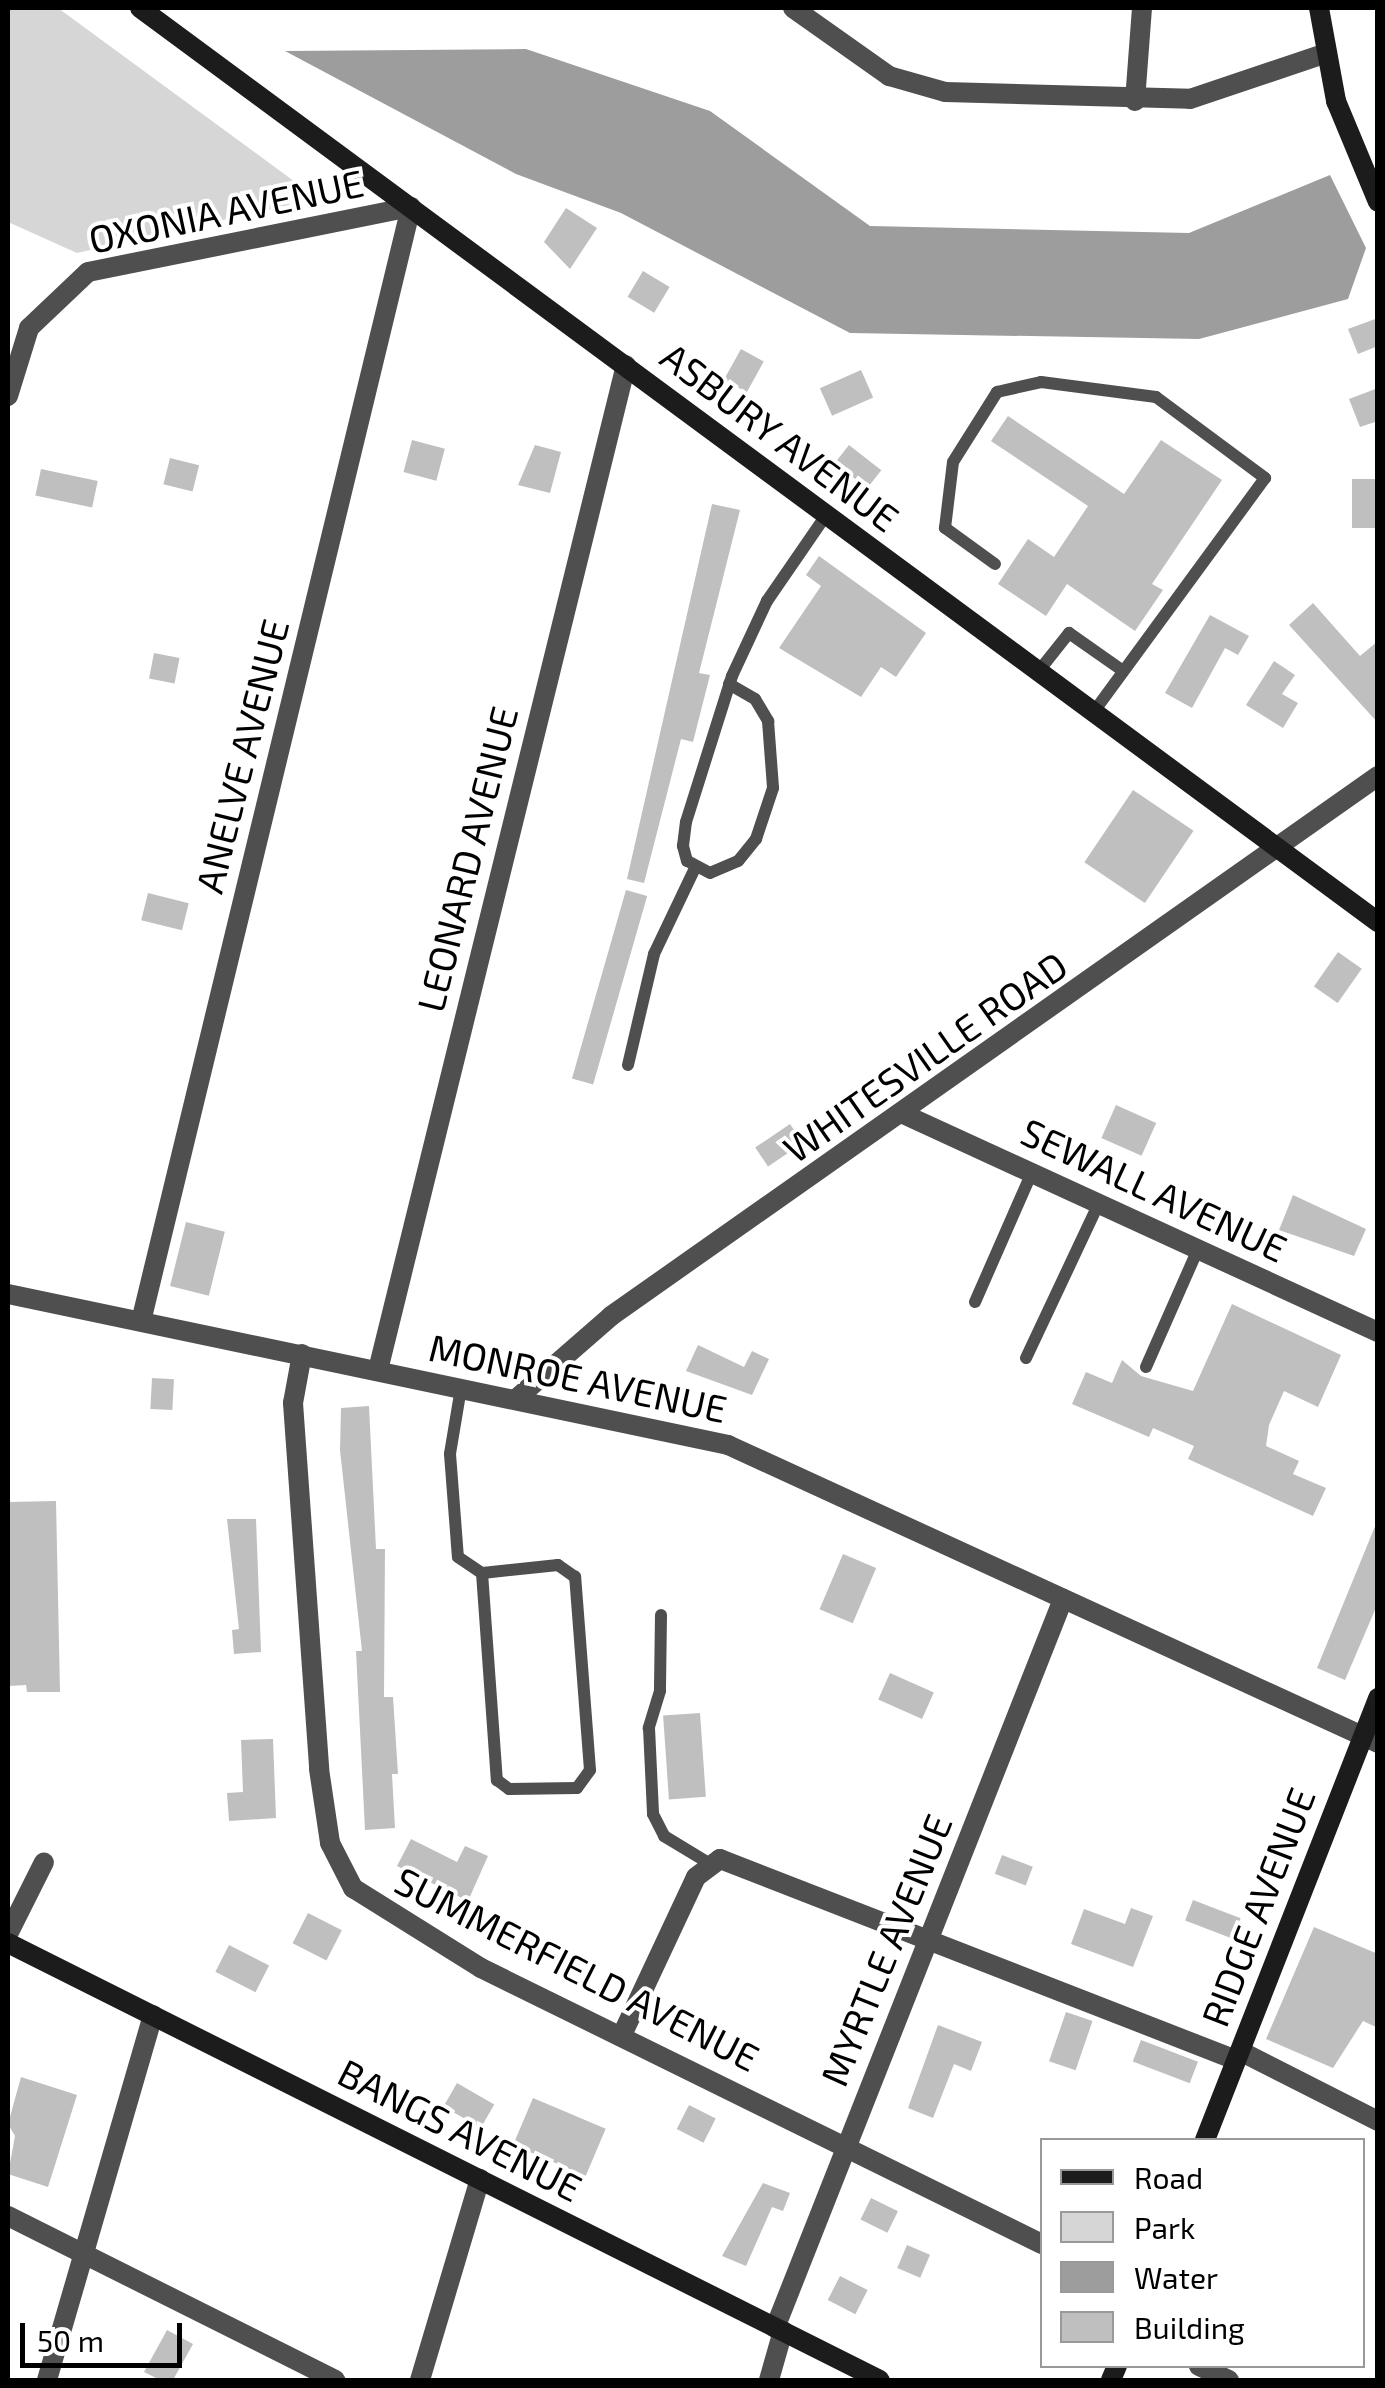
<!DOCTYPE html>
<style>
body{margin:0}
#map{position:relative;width:1385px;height:2388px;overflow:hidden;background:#fff;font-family:"Exo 2",sans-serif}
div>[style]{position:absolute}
.green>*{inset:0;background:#d6d6d6}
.water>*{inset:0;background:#9d9d9d}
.building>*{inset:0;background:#bfbfbf;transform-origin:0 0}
.lane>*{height:12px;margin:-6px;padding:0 6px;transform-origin:6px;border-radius:6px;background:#4f4f4f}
.street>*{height:20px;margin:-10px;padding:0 10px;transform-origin:10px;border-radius:10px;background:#4f4f4f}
.secondary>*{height:20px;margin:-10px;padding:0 10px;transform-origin:10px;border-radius:10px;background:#1c1c1c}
span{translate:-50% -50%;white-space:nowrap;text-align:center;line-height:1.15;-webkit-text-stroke:8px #fff;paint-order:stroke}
.street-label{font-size:38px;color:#000}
.frame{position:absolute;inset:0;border:10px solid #000;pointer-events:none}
.legend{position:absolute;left:1040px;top:2138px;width:325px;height:230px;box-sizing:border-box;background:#fff;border:2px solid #999;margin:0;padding:12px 18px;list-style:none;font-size:30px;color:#000}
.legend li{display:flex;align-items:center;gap:20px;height:50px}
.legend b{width:50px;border:2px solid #999}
.scale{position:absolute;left:20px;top:2323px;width:162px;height:45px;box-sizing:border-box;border:5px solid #000;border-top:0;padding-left:12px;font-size:30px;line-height:35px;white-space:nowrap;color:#000;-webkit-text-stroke:8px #fff;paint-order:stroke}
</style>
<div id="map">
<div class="green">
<div style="clip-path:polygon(8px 8px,58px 8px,302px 187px,289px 205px,77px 253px,8px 222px)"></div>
</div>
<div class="water">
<div style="clip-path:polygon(526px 49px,710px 111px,870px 226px,1189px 233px,1330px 175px,1366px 248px,1348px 299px,1199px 339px,850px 333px,621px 213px,516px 174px,285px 51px)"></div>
</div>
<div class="building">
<div style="clip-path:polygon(566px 208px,597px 228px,570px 269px,544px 242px)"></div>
<div style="left:643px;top:271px;width:31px;height:30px;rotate:31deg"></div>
<div style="clip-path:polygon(1378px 318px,1378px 346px,1358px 354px,1348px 329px)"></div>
<div style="left:741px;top:349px;width:26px;height:35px;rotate:29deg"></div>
<div style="left:861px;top:370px;width:30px;height:45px;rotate:66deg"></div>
<div style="clip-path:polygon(1378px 388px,1378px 421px,1360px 427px,1349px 399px)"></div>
<div style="clip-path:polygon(1008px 416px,1124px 494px,1161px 440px,1222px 480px,1152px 584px,1163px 590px,1135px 631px,1067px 584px,1046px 616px,998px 584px,1028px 539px,1054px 557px,1088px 506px,991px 441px)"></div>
<div style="left:412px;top:440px;width:34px;height:33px;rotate:15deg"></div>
<div style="clip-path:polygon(535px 445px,561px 452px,550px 493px,518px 485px)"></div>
<div style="left:849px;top:445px;width:41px;height:23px;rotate:38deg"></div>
<div style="left:170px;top:458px;width:30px;height:27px;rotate:14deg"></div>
<div style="left:41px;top:469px;width:58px;height:27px;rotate:12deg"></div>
<div style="left:1352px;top:479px;width:26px;height:49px"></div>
<div style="clip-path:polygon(712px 504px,740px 510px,699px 673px,710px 675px,693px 742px,681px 739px,644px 883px,627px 879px)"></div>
<div style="clip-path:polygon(819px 556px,926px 633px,896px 677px,881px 667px,861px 697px,779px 648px,821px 586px,806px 575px)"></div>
<div style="clip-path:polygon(1313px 603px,1360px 656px,1378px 641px,1378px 723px,1289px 625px)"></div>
<div style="clip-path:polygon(1210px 615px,1249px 636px,1238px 655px,1225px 648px,1192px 708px,1165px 693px)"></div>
<div style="left:154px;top:653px;width:26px;height:26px;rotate:11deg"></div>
<div style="clip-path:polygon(1274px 661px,1295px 675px,1282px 694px,1298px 703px,1283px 728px,1246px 705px)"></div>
<div style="left:1133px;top:790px;width:73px;height:87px;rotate:34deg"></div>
<div style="left:626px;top:890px;width:22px;height:196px;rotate:16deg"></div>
<div style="left:148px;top:893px;width:42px;height:28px;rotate:14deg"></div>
<div style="left:1338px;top:952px;width:29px;height:42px;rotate:35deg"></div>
<div style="left:1116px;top:1105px;width:44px;height:36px;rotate:24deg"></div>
<div style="left:790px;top:1124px;width:23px;height:42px;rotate:56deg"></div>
<div style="clip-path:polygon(1293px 1195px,1366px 1229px,1354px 1256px,1279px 1230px)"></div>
<div style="left:186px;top:1222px;width:40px;height:66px;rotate:14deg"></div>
<div style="clip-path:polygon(1232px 1304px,1341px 1355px,1318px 1407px,1284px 1391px,1269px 1425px,1266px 1446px,1299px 1461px,1293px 1474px,1326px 1488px,1313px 1516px,1188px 1459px,1194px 1446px,1153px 1428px,1149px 1437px,1072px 1404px,1086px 1372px,1112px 1383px,1122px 1360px,1141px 1376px,1193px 1391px)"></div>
<div style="clip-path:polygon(698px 1345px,744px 1367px,752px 1351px,769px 1359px,752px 1395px,686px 1371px)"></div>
<div style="left:152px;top:1378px;width:22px;height:31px;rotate:3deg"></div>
<div style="clip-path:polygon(369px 1406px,376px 1549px,385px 1549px,384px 1697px,393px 1697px,398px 1774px,392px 1774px,395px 1828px,365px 1830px,356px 1651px,362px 1651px,340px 1450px,341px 1408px)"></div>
<div style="clip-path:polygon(56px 1501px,60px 1692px,27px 1692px,26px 1685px,8px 1686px,8px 1502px)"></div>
<div style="clip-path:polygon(227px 1519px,256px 1519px,261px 1652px,234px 1654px,232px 1630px,239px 1629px)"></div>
<div style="clip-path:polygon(1378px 1519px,1378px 1603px,1345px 1680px,1317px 1668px)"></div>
<div style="left:843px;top:1554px;width:36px;height:60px;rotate:23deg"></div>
<div style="left:890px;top:1673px;width:48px;height:29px;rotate:24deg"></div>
<div style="left:700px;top:1713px;width:84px;height:37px;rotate:86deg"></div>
<div style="clip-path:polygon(273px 1739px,276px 1818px,229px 1821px,227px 1793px,243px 1792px,241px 1740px)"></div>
<div style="clip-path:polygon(411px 1839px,457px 1862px,465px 1846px,488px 1856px,468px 1901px,397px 1866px)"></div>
<div style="left:1002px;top:1855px;width:33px;height:20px;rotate:21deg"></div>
<div style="left:1193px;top:1900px;width:51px;height:22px;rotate:21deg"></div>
<div style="clip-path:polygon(1131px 1908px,1153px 1916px,1133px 1967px,1071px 1944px,1084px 1909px,1125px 1924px)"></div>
<div style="left:308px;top:1913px;width:38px;height:34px;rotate:27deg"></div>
<div style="clip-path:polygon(1314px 1927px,1378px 1954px,1378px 2028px,1363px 2021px,1333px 2068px,1266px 2039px)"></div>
<div style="left:229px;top:1945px;width:45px;height:30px;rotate:27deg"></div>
<div style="left:1066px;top:2012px;width:28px;height:52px;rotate:19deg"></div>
<div style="clip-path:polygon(938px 2025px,982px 2042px,971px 2071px,954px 2064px,933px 2118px,908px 2108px)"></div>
<div style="left:1141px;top:2040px;width:61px;height:23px;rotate:21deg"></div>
<div style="clip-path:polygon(21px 2077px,77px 2095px,48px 2187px,8px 2174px,15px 2136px,8px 2124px)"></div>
<div style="left:457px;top:2083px;width:43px;height:27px;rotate:30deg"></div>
<div style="left:533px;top:2098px;width:79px;height:51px;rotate:23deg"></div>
<div style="left:689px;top:2105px;width:30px;height:27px;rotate:27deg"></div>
<div style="clip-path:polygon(763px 2183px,790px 2193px,783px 2211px,772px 2207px,746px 2266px,722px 2256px)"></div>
<div style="left:871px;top:2198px;width:30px;height:24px;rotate:26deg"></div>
<div style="left:907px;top:2245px;width:25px;height:25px;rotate:23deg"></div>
<div style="left:840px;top:2276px;width:31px;height:27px;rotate:27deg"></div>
<div style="clip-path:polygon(167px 2330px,193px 2344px,173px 2380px,160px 2380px,144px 2372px)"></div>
</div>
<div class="lane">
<div style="left:995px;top:564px;width:62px;rotate:-144.2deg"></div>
<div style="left:945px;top:528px;width:66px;rotate:-83.1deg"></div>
<div style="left:953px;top:462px;width:83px;rotate:-57.8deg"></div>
<div style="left:997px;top:392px;width:45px;rotate:-12.8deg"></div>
<div style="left:1041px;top:382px;width:116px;rotate:7.4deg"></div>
<div style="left:1156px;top:397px;width:136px;rotate:36.6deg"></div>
<div style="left:1265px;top:478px;width:291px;rotate:126.2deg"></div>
<div style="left:1038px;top:672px;width:50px;rotate:-51.5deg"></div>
<div style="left:1069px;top:633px;width:66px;rotate:35.1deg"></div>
<div style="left:729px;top:684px;width:30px;rotate:30deg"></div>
<div style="left:755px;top:699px;width:26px;rotate:59deg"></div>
<div style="left:768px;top:721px;width:67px;rotate:85.7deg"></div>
<div style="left:773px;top:788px;width:54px;rotate:108.4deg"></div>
<div style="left:756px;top:839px;width:28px;rotate:129deg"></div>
<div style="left:738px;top:861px;width:30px;rotate:157deg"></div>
<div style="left:710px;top:873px;width:26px;rotate:-152deg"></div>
<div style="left:687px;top:861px;width:16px;rotate:-105deg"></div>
<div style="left:683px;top:846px;width:24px;rotate:-83deg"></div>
<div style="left:686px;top:822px;width:153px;rotate:-72.5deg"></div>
<div style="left:732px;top:676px;width:83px;rotate:-65deg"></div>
<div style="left:767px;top:601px;width:104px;rotate:-55.5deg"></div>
<div style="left:628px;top:1065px;width:114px;rotate:-76.8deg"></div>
<div style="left:654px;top:954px;width:95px;rotate:-64.5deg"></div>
<div style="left:975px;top:1302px;width:142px;rotate:-66.3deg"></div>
<div style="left:1026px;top:1358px;width:171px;rotate:-64.8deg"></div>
<div style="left:1146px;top:1367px;width:129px;rotate:-66.2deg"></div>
<div style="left:461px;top:1388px;width:67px;rotate:99.5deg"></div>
<div style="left:450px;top:1454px;width:103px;rotate:85.6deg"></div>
<div style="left:458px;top:1557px;width:29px;rotate:34deg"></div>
<div style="left:482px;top:1573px;width:208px;rotate:85.9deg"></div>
<div style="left:497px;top:1780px;width:15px;rotate:37deg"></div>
<div style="left:509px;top:1789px;width:68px;rotate:-0.8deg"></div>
<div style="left:577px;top:1788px;width:22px;rotate:-54deg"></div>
<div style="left:590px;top:1770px;width:194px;rotate:-94.4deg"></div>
<div style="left:575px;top:1577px;width:21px;rotate:-145deg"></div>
<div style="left:558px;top:1565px;width:76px;rotate:174deg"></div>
<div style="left:661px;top:1615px;width:76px;rotate:90.8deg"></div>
<div style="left:660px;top:1691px;width:39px;rotate:107deg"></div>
<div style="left:649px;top:1728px;width:86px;rotate:87.3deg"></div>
<div style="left:653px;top:1814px;width:25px;rotate:63deg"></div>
<div style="left:664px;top:1836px;width:50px;rotate:31.2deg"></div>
</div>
<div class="street">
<div style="left:793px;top:8px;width:118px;rotate:35.3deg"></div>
<div style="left:889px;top:76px;width:58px;rotate:15.9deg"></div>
<div style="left:945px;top:92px;width:245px;rotate:1.6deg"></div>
<div style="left:1190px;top:99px;width:141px;rotate:-18.6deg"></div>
<div style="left:1135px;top:101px;width:93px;rotate:-85.7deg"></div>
<div style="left:8px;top:396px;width:71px;rotate:-72.8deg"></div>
<div style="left:29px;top:328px;width:81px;rotate:-43.5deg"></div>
<div style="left:88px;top:272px;width:329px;rotate:-11.4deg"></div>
<div style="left:411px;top:207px;width:1146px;rotate:103.62deg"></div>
<div style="left:901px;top:1113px;width:525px;rotate:24.66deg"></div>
<div style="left:8px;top:1294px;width:736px;rotate:11.84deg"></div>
<div style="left:728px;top:1445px;width:715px;rotate:24.63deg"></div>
<div style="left:302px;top:1354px;width:50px;rotate:100.4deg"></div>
<div style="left:293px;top:1403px;width:367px;rotate:85.9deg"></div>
<div style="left:319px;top:1769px;width:75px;rotate:81.5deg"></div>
<div style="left:330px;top:1843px;width:51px;rotate:62.9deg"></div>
<div style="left:353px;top:1888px;width:151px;rotate:32deg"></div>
<div style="left:481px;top:1968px;width:625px;rotate:26.2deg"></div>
<div style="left:378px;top:1370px;width:1035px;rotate:-76.14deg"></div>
<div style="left:516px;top:1399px;width:126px;rotate:-41.1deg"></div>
<div style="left:611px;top:1316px;width:938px;rotate:-35.15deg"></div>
<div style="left:8px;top:1934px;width:80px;rotate:-63.4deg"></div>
<div style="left:622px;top:2035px;width:174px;rotate:-64.9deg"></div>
<div style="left:696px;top:1877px;width:30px;rotate:-37deg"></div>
<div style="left:720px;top:1859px;width:554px;rotate:21.28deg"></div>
<div style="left:1240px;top:2051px;width:155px;rotate:26.9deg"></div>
<div style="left:8px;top:2216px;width:366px;rotate:26.6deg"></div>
<div style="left:775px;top:2328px;width:784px;rotate:-68.44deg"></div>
<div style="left:1199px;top:2366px;width:33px;rotate:25deg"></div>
<div style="left:47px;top:2380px;width:380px;rotate:-73.8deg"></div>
<div style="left:420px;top:2380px;width:210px;rotate:-73.4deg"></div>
<div style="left:769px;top:2380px;width:51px;rotate:-74.1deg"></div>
</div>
<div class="secondary">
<div style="left:140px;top:8px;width:1539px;rotate:36.44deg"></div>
<div style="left:1319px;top:8px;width:95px;rotate:79.6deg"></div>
<div style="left:1336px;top:101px;width:109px;rotate:67.4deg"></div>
<div style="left:8px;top:1943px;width:975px;rotate:26.62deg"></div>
<div style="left:1205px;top:2140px;width:475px;rotate:-68.6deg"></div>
<div style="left:1111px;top:2380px;width:15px;rotate:-67deg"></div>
</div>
<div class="street-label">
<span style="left:226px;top:211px;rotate:-12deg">OXONIA AVENUE</span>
<span style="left:780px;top:437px;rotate:37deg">ASBURY AVENUE</span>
<span style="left:242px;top:756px;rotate:-76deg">ANELVE AVENUE</span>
<span style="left:467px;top:859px;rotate:-76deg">LEONARD AVENUE</span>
<span style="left:925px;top:1057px;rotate:-35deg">WHITESVILLE ROAD</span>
<span style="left:1154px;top:1190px;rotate:25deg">SEWALL AVENUE</span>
<span style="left:578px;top:1378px;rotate:12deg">MONROE AVENUE</span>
<span style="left:1258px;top:1907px;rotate:-69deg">RIDGE AVENUE</span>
<span style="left:886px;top:1950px;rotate:-68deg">MYRTLE AVENUE</span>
<span style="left:577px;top:1969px;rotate:27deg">SUMMERFIELD AVENUE</span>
<span style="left:460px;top:2130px;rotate:27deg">BANGS AVENUE</span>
</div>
<div class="frame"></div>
<ul class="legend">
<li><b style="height:12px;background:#1c1c1c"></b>Road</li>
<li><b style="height:28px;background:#d6d6d6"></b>Park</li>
<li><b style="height:28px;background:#9d9d9d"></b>Water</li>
<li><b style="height:28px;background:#bfbfbf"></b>Building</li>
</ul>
<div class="scale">50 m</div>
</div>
